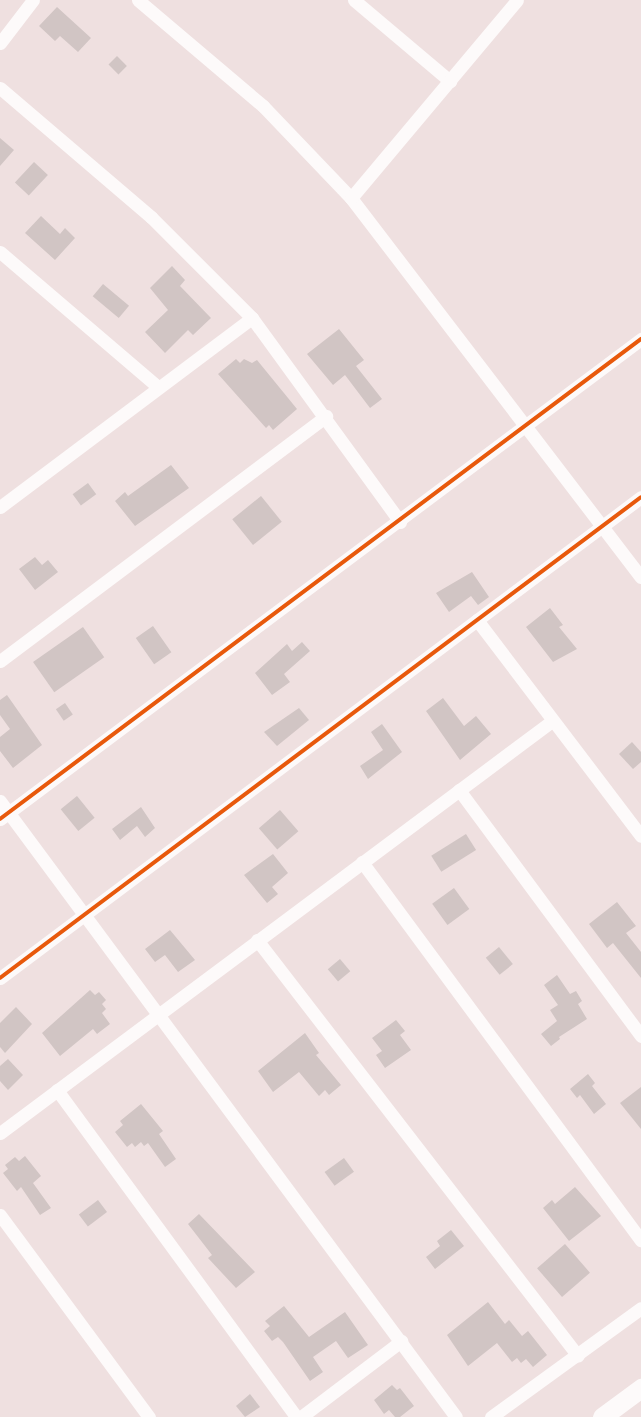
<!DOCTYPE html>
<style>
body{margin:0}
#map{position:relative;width:641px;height:1417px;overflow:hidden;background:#efe0e0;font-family:Lora,serif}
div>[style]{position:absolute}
.building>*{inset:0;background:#d1c5c4;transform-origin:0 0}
.street>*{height:13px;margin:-6.5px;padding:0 6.5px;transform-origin:6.5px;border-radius:6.5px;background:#fdfafa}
.secondary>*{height:19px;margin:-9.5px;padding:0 9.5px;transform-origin:9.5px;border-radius:9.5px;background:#fdfafa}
.cycleway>*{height:4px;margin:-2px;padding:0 2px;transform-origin:2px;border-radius:2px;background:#e8590c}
span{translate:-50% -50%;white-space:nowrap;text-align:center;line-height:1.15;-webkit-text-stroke:4px #fee9e9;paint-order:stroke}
</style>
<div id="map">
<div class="building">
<div style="clip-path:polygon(57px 7px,91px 38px,78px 52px,60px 36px,55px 41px,39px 26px)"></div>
<div style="left:117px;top:56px;width:14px;height:12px;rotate:45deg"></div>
<div style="clip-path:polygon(0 138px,14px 150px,0 166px)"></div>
<div style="left:34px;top:162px;width:19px;height:28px;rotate:43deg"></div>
<div style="clip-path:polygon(41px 216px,60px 234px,65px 228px,75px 238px,55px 260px,25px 233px)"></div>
<div style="clip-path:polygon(172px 266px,185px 280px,180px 286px,211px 318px,193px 335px,188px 330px,165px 353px,145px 332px,168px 310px,150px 288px)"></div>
<div style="left:103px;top:284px;width:34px;height:16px;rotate:40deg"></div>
<div style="clip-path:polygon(339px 329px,364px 360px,356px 366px,382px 399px,370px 408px,345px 375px,333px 385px,307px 354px)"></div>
<div style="clip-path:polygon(236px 359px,240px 363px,244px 359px,252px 363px,257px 360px,297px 409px,273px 430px,269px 425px,266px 428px,218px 374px)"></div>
<div style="clip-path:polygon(171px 465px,189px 488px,135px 526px,115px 501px,125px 492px,128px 496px)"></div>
<div style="left:88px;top:483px;width:14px;height:19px;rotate:54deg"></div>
<div style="left:261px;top:496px;width:33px;height:37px;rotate:51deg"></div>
<div style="clip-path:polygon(35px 557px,42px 565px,48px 560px,58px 572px,35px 590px,19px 569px)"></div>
<div style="clip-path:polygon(472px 572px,489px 597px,478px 605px,471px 596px,449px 612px,436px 593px)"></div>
<div style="clip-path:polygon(550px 608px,563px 625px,559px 627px,577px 649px,553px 662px,526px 627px)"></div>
<div style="left:153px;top:626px;width:32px;height:21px;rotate:55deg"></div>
<div style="left:83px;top:627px;width:37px;height:61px;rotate:55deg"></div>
<div style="clip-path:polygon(302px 642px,310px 651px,284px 674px,290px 682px,272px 695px,255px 673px,287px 644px,292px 651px)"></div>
<div style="clip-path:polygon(7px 695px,42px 745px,13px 768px,0 751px,0 737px,10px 729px,0 715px,0 700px)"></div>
<div style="clip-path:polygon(443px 698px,464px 726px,476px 716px,491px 734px,460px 760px,426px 711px)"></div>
<div style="left:65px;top:703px;width:14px;height:11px;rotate:56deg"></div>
<div style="clip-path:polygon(299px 708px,309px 720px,277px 746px,264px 732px)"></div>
<div style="clip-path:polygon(382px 724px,402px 752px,368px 779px,360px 766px,383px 750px,371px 732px)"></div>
<div style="clip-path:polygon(632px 742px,641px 752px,641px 762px,633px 769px,619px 754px)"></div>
<div style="left:77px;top:796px;width:28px;height:21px;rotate:51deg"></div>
<div style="clip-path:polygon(141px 807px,155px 828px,145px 837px,137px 826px,120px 840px,112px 829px)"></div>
<div style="left:280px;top:810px;width:28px;height:28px;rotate:49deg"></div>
<div style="left:466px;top:834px;width:19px;height:41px;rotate:58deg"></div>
<div style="clip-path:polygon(273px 854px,288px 873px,272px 887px,278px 894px,267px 903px,244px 875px)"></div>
<div style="left:454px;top:888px;width:26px;height:27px;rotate:54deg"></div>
<div style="clip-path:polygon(617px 902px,636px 926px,626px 933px,641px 952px,641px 978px,613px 943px,607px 948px,589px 924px)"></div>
<div style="clip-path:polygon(170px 930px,195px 960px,178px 972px,165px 955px,155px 962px,145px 949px)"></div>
<div style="left:499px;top:947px;width:22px;height:17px;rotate:51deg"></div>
<div style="left:340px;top:959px;width:16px;height:16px;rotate:50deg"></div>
<div style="clip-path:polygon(557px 975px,570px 994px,576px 991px,582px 1001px,578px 1004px,587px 1019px,559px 1037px,560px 1039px,551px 1046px,541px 1034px,557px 1021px,550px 1010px,558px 1005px,544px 985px)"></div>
<div style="clip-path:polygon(90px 990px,95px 995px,99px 992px,106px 1000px,102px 1004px,106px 1009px,102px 1013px,110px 1024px,97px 1034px,93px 1029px,60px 1056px,42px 1033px)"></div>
<div style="clip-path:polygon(16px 1007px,32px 1024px,5px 1053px,0 1047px,0 1023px)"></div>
<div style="clip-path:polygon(396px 1020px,405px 1031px,400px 1035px,411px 1050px,385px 1068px,376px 1055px,382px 1051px,372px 1038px)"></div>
<div style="clip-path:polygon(305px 1033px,319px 1053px,316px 1055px,341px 1085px,329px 1095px,325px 1090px,319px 1096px,299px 1072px,273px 1092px,258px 1071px)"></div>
<div style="clip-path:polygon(8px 1059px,23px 1075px,8px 1090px,0 1081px,0 1066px)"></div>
<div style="clip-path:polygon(588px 1074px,595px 1083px,592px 1086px,606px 1104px,594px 1114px,580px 1095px,577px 1098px,570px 1089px)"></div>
<div style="clip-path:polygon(641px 1087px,641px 1129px,620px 1103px)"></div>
<div style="clip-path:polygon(141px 1104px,163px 1131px,159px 1134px,176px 1159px,165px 1167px,148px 1143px,144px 1146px,141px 1142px,135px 1147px,132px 1143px,127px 1147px,115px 1132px,123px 1125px,120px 1121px)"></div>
<div style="clip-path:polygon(25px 1156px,41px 1176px,33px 1183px,51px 1208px,40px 1215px,21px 1187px,17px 1191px,3px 1173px,8px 1169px,5px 1165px,15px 1157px,19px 1161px)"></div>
<div style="left:344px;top:1158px;width:17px;height:24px;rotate:54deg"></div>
<div style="clip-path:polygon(575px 1187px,601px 1216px,569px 1241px,543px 1208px,552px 1200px,555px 1204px)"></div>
<div style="left:98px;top:1200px;width:15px;height:24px;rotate:53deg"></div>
<div style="clip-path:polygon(199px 1214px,255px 1272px,236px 1288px,208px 1258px,212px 1255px,188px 1224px)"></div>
<div style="clip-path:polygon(451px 1230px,464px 1246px,435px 1269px,426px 1257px,440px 1246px,437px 1241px)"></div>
<div style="left:565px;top:1244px;width:38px;height:37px;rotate:49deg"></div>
<div style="clip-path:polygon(488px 1302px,505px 1324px,509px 1320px,522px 1336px,528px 1331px,547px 1355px,533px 1367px,526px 1359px,521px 1363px,517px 1358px,512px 1362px,497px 1343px,468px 1366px,447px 1335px)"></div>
<div style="clip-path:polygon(284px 1306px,309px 1337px,345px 1312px,368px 1345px,348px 1358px,336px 1341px,313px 1357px,323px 1372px,310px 1381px,283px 1342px,278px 1337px,272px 1341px,264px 1331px,270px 1326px,265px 1321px)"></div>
<div style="clip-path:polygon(392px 1385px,397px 1390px,400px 1388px,414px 1406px,400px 1417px,395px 1417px,389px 1410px,384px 1414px,374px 1400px)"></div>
<div style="clip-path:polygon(250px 1394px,260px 1407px,245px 1417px,236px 1406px)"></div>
</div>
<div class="street">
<div style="left:138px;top:0;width:164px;rotate:40.3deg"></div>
<div style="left:263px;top:106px;width:127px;rotate:46.3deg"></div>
<div style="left:351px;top:198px;width:477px;rotate:52.6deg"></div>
<div style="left:354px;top:0;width:126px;rotate:40.2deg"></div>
<div style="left:0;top:43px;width:54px;rotate:-52.5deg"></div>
<div style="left:0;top:88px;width:199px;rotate:40.5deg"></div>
<div style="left:151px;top:217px;width:143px;rotate:45deg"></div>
<div style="left:252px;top:318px;width:252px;rotate:54deg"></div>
<div style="left:351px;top:198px;width:258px;rotate:-50deg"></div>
<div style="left:0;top:252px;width:208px;rotate:40.5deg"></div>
<div style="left:0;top:507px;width:315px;rotate:-36.9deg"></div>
<div style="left:477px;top:620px;width:271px;rotate:52.8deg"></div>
<div style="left:0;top:661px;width:408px;rotate:-36.9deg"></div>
<div style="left:459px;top:790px;width:306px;rotate:53.5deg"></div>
<div style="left:0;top:801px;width:766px;rotate:53.49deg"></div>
<div style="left:0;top:819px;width:801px;rotate:-36.83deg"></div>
<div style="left:362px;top:862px;width:470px;rotate:53.6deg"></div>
<div style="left:257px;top:940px;width:525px;rotate:52.34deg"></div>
<div style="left:0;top:978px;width:801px;rotate:-36.88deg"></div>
<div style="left:57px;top:1090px;width:405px;rotate:53.8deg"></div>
<div style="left:0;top:1133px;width:689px;rotate:-36.74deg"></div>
<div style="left:0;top:1215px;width:251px;rotate:53.6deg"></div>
<div style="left:301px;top:1417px;width:126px;rotate:-37.2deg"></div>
<div style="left:491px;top:1417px;width:185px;rotate:-36deg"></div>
</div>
<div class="secondary">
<div style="left:602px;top:1417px;width:49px;rotate:-36.6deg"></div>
</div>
<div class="cycleway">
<div style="left:0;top:819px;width:801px;rotate:-36.83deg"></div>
<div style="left:0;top:978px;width:801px;rotate:-36.88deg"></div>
</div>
</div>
